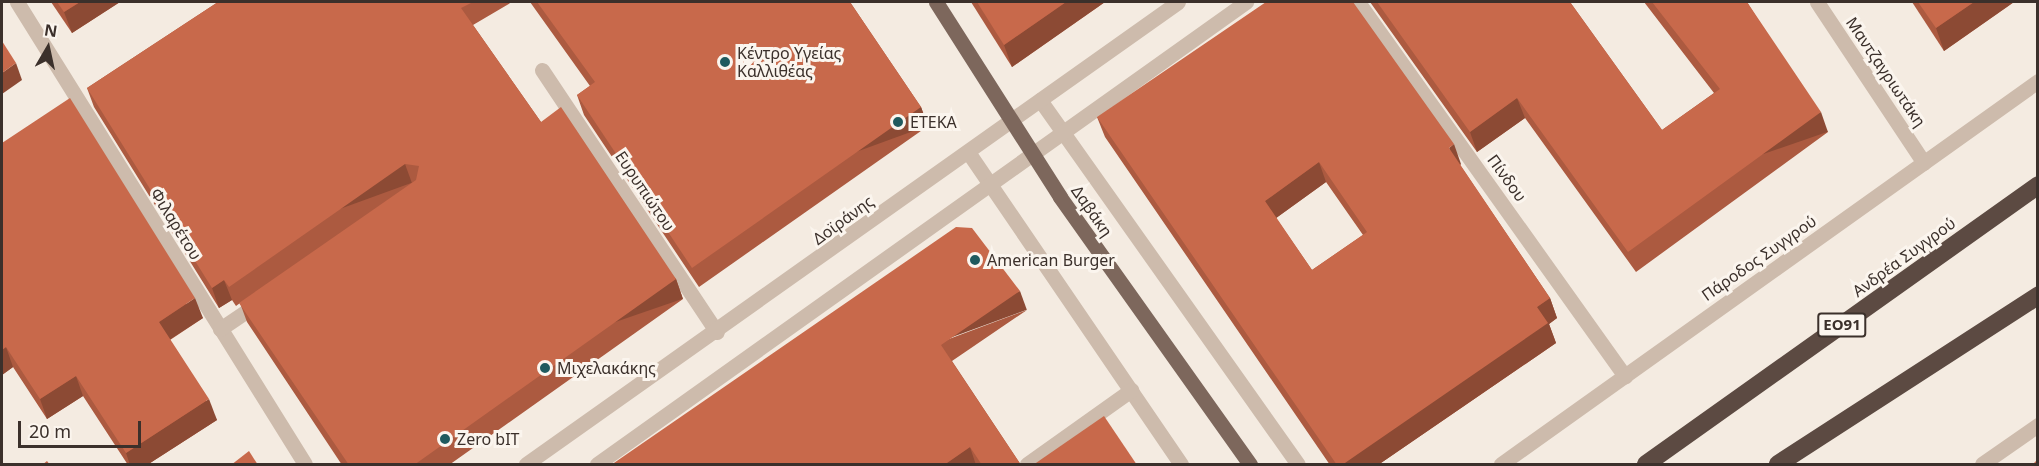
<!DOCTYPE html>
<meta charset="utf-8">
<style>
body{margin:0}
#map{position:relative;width:2039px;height:466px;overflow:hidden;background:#f4ebe1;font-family:"Noto Sans",sans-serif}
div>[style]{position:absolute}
.minor>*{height:15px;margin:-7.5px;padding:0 7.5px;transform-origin:7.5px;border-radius:7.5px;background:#cdbbac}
.major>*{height:15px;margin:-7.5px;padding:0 7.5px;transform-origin:7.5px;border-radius:7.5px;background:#7d675c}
.highway>*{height:18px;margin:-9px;padding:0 9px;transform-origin:9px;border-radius:9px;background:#5c4a42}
.wall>*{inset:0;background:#ac5a40}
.shaded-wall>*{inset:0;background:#8c4a34;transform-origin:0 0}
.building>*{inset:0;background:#c8694b}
.dots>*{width:16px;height:16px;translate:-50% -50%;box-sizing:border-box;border:3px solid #fbf5ee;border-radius:50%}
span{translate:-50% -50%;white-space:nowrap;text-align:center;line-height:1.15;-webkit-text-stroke:6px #fbf5ee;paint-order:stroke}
.shield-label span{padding:2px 4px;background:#fbf5ee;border:2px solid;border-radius:4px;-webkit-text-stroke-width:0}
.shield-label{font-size:15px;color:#3b302b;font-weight:700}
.poi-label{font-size:16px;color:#3b302b}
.left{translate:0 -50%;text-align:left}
.street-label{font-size:16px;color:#3b302b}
.frame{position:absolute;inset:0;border:3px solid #3b302b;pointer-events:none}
.north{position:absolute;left:18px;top:18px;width:60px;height:60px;-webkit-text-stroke:4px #fbf5ee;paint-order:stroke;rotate:9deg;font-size:16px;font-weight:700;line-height:24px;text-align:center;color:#3b302b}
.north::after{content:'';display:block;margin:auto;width:21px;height:27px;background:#3b302b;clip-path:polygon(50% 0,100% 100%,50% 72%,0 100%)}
.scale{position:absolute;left:18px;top:421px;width:123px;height:27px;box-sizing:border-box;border:3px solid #3b302b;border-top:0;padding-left:8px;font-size:18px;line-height:21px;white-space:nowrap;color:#3b302b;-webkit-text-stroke:4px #fbf5ee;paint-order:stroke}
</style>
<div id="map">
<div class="minor">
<div style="left:17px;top:2px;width:544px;rotate:58.06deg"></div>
<div style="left:1358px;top:2px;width:460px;rotate:54.5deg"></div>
<div style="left:1817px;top:2px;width:193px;rotate:56.4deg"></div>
<div style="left:542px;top:70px;width:315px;rotate:56.3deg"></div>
<div style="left:1040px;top:100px;width:446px;rotate:54.7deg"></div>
<div style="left:968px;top:152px;width:378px;rotate:55.7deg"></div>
<div style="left:220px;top:329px;width:48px;rotate:-34deg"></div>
<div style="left:526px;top:464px;width:799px;rotate:-35.32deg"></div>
<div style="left:597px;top:464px;width:797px;rotate:-35.45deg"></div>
<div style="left:1027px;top:464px;width:128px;rotate:-35.4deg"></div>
<div style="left:1501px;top:464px;width:660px;rotate:-35.5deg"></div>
<div style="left:1982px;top:464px;width:68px;rotate:-34.9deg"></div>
</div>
<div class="major">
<div style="left:936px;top:2px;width:231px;rotate:57.5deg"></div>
<div style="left:1060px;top:197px;width:328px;rotate:54.6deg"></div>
</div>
<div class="highway">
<div style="left:1646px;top:464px;width:481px;rotate:-35.4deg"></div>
<div style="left:1778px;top:464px;width:310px;rotate:-32.9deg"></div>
</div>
<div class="wall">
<div style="clip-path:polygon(51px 2px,120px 2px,72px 33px)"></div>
<div style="clip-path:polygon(218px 2px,512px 2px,473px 25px,541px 122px,676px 279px,683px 299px,449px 465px,342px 465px,247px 322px,240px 303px,236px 306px,232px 300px,219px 308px,94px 107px,87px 88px)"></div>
<div style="clip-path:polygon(530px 2px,850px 2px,921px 107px,928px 126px,699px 287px,584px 115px,577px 95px,590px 86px)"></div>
<div style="clip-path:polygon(971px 2px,1105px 2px,1012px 67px)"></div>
<div style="clip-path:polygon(1370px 2px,1570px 2px,1662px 130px,1714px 93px,1644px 2px,1747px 2px,1828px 132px,1636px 272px,1525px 118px,1477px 152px)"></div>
<div style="clip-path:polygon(1912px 2px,2014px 2px,1944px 51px)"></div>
<div style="clip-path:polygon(evenodd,1097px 117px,1461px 164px,1460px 165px,1550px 298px,1557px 318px,1549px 324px,1556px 343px,1378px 465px,1330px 465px,1105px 137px,1097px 117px,1326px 182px,1363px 235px,1312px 270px,1276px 218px,1326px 182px)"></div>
<div style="clip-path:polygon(2px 143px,203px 318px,170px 340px,217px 420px,147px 465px,128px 465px,83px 396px,47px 419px,13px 367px,2px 375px)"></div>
<div style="clip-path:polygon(1027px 310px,952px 361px,1021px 465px,611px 465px)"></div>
</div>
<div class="shaded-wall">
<div style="clip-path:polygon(80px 2px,120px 2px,72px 33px,64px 12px)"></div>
<div style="clip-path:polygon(1066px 2px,1105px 2px,1012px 67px,1004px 45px)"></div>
<div style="clip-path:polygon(1974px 2px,2014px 2px,1944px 51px,1936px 28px)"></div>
<div style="clip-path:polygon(16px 63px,22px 80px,2px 94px,2px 73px)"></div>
<div style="clip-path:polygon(1517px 98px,1525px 118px,1477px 152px,1470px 132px)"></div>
<div style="left:921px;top:107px;width:20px;height:280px;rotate:70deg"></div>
<div style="left:1821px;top:112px;width:21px;height:238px;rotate:71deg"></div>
<div style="clip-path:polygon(1454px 144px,1461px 164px,1456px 168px,1449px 148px)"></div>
<div style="clip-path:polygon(1319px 162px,1326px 182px,1272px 221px,1265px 201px)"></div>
<div style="left:405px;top:164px;width:20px;height:215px;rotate:70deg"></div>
<div style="left:676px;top:279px;width:21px;height:321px;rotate:71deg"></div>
<div style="clip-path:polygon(224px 280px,232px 300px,219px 308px,212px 288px)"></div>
<div style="left:1020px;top:291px;width:20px;height:96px;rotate:70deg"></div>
<div style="clip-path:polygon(195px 298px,203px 318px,166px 342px,159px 322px)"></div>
<div style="clip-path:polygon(1550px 298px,1557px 318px,1549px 324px,1556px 343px,1378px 465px,1342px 465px,1537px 307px)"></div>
<div style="clip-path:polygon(6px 347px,13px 367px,2px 375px,2px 350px)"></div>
<div style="clip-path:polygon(76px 376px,83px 396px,47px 419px,40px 399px)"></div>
<div style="clip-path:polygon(209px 399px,217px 420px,147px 465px,130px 465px,126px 453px)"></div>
<div style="clip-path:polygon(970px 447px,976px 465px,944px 465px)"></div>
</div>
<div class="building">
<div style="clip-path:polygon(57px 2px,80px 2px,64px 12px)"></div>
<div style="clip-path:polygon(218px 2px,473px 2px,461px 8px,541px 122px,561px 107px,676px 279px,414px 465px,349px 465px,239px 303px,416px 180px,419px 166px,405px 164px,229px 287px,224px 280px,212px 288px,87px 88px)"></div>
<div style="clip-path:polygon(537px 2px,850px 2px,921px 107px,692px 268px,577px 95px,595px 82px)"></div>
<div style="clip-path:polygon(977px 2px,1066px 2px,1004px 45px)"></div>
<div style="clip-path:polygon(evenodd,1266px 2px,1353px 2px,1454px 144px,1449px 148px,1550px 298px,1537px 307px,1548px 323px,1342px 465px,1337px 465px,1097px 117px,1266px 2px,1319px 162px,1367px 232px,1312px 270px,1265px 201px,1319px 162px)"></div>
<div style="clip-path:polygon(1377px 2px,1570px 2px,1662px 130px,1720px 89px,1652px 2px,1747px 2px,1821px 112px,1628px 252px,1517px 98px,1470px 132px)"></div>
<div style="clip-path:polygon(1918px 2px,1974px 2px,1936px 28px)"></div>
<div style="clip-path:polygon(2px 41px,16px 63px,2px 73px)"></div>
<div style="clip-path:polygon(70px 98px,195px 298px,159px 322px,209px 399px,126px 453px,76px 376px,40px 399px,6px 347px,2px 350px,2px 143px)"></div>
<div style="clip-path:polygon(956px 227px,972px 228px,1020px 291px,941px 345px,1021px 465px,982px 465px,970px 447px,944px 465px,611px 465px)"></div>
<div style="clip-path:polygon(1104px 416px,1137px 465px,1033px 465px)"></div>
<div style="clip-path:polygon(249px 451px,258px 465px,231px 465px)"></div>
<div style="clip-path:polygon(2037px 460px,2037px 465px,2032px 465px)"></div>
<div style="clip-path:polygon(47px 461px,50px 465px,42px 465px)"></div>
</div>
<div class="dots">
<div style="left:725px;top:62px;background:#1f5a5e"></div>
<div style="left:898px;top:122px;background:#1f5a5e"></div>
<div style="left:975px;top:260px;background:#1f5a5e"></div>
<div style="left:545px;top:368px;background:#1f5a5e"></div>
<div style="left:445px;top:439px;background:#1f5a5e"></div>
</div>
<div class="shield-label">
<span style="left:1842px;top:325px">ΕΟ91</span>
</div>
<div class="poi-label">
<span class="left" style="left:737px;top:62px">Κέντρο Υγείας<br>Καλλιθέας</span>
<span class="left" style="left:910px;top:122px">ΕΤΕΚΑ</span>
<span class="left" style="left:987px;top:260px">American Burger</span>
<span class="left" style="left:557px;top:368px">Μιχελακάκης</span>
<span class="left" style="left:457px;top:439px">Zero bIT</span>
</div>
<div class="street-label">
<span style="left:1886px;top:72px;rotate:56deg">Μαντζαγριωτάκη</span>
<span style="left:1507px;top:178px;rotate:54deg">Πίνδου</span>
<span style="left:645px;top:191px;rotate:56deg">Ευρυπιώτου</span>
<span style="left:1092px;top:211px;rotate:55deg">Δαβάκη</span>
<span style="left:843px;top:220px;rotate:-36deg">Δοϊράνης</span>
<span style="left:176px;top:224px;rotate:58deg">Φιλαρέτου</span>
<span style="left:1904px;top:257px;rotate:-36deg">Ανδρέα Συγγρού</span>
<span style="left:1759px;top:258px;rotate:-35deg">Πάροδος Συγγρού</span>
</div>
<div class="frame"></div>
<div class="north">N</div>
<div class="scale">20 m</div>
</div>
